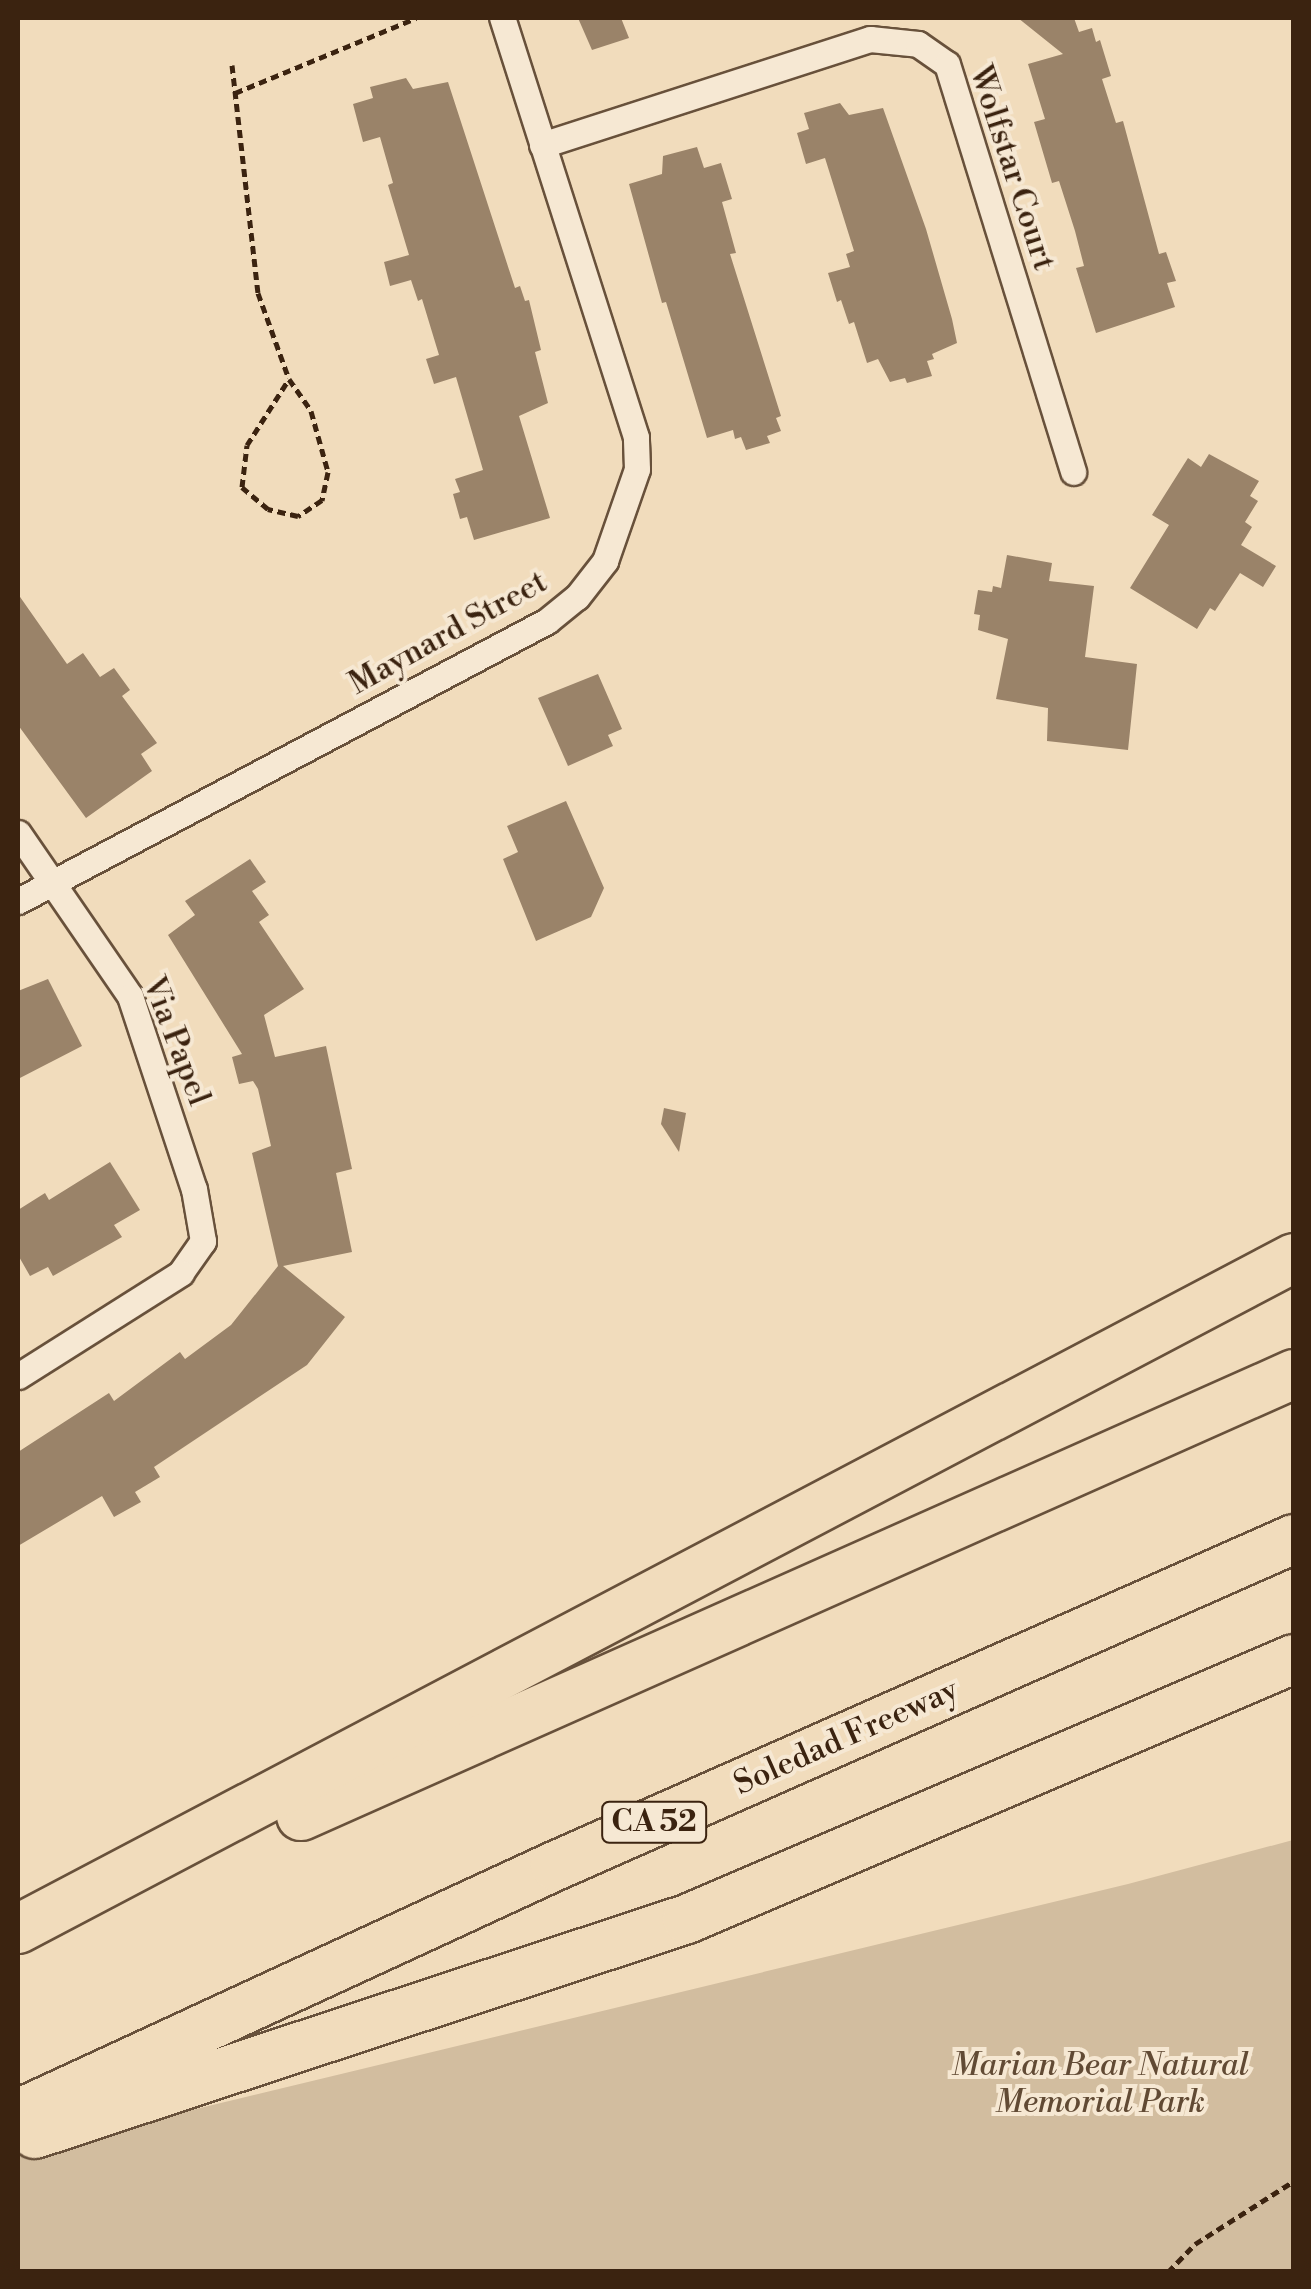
<!DOCTYPE html>
<style>
body{margin:0}
#map{position:relative;width:1311px;height:2289px;overflow:hidden;background:#f1dcbc;font-family:"Libre Bodoni",serif}
div>[style]{position:absolute}
.green>*{inset:0;background:#d2bd9f}
.building>*{inset:0;background:#9a8369}
.path>*{height:5px;margin-top:-2.5px;transform-origin:0;background:repeating-linear-gradient(90deg,#3b2310 0 8px,transparent 0 13px)}
.roads{filter:drop-shadow(2px 0 #68513b) drop-shadow(-2px 0 #68513b) drop-shadow(0 2px #68513b) drop-shadow(0 -2px #68513b)}
.minor>*{height:25px;margin:-12.5px;padding:0 12.5px;transform-origin:12.5px;border-radius:12.5px;background:#f6e8d3}
.motorway>*{height:48px;margin:-24px;padding:0 24px;transform-origin:24px;border-radius:24px;background:#f1dcbc}
span{translate:-50% -50%;white-space:nowrap;text-align:center;line-height:1.15;-webkit-text-stroke:8px #f6e8d3;paint-order:stroke}
.shield-label span{padding:2px 8px;background:#f6e8d3;border:2px solid;border-radius:8px;-webkit-text-stroke-width:0}
.shield-label{font-size:30px;color:#3b2310;font-weight:700}
.street-label{font-size:32px;color:#3b2310}
.park-label{font-size:32px;color:#614a34;font-style:italic}
.frame{position:absolute;inset:0;border:20px solid #3b2310;pointer-events:none}
</style>
<div id="map">
<div class="green">
<div style="clip-path:polygon(1293px 1840px,1293px 2271px,18px 2271px,18px 2152px,1128px 1884px)"></div>
</div>
<div class="building">
<div style="clip-path:polygon(578px 18px,621px 18px,629px 38px,592px 50px)"></div>
<div style="clip-path:polygon(1018px 18px,1074px 18px,1079px 32px,1092px 28px,1096px 42px,1100px 40px,1111px 76px,1102px 79px,1116px 123px,1123px 121px,1159px 254px,1166px 252px,1176px 281px,1167px 283px,1175px 307px,1096px 333px,1076px 268px,1084px 266px,1075px 231px,1059px 181px,1052px 183px,1034px 122px,1045px 119px,1028px 64px,1063px 54px)"></div>
<div style="clip-path:polygon(406px 78px,413px 89px,448px 82px,515px 288px,520px 286px,525px 301px,529px 300px,541px 350px,535px 352px,548px 403px,519px 416px,550px 518px,474px 540px,467px 517px,460px 519px,453px 494px,460px 492px,455px 479px,483px 470px,456px 377px,434px 384px,426px 359px,439px 355px,422px 299px,418px 301px,411px 280px,390px 286px,384px 262px,409px 255px,388px 185px,393px 183px,380px 137px,363px 142px,353px 104px,373px 98px,370px 87px)"></div>
<div style="clip-path:polygon(840px 103px,849px 115px,883px 108px,926px 229px,952px 319px,957px 343px,932px 354px,934px 359px,927px 361px,932px 376px,907px 383px,905px 378px,890px 382px,878px 359px,867px 363px,854px 322px,849px 324px,841px 300px,837px 302px,828px 273px,850px 267px,846px 254px,854px 251px,825px 158px,806px 164px,797px 133px,809px 129px,804px 113px)"></div>
<div style="clip-path:polygon(697px 147px,704px 168px,721px 163px,732px 199px,722px 202px,736px 253px,730px 254px,781px 416px,776px 418px,781px 431px,767px 436px,770px 443px,746px 450px,741px 437px,735px 439px,733px 430px,707px 438px,666px 302px,662px 303px,629px 184px,662px 174px,663px 156px)"></div>
<div style="clip-path:polygon(1209px 454px,1259px 481px,1250px 496px,1258px 501px,1245px 522px,1252px 527px,1241px 545px,1276px 566px,1263px 587px,1240px 573px,1215px 611px,1210px 608px,1197px 629px,1130px 588px,1169px 525px,1152px 515px,1188px 458px,1201px 467px)"></div>
<div style="clip-path:polygon(1007px 555px,1052px 563px,1049px 581px,1094px 586px,1085px 657px,1137px 664px,1128px 750px,1047px 741px,1048px 708px,996px 699px,1008px 639px,978px 630px,980px 615px,974px 614px,978px 590px,992px 592px,993px 586px,1001px 588px)"></div>
<div style="clip-path:polygon(18px 594px,67px 664px,83px 653px,100px 677px,114px 668px,130px 690px,122px 696px,157px 743px,141px 754px,152px 771px,86px 818px,18px 725px)"></div>
<div style="clip-path:polygon(598px 674px,622px 729px,608px 735px,613px 746px,568px 766px,538px 698px)"></div>
<div style="clip-path:polygon(566px 801px,604px 888px,591px 917px,536px 941px,503px 859px,518px 852px,507px 826px)"></div>
<div style="clip-path:polygon(250px 859px,266px 882px,252px 891px,269px 915px,259px 922px,304px 989px,264px 1015px,275px 1057px,326px 1046px,352px 1169px,336px 1173px,352px 1252px,283px 1266px,345px 1317px,307px 1365px,154px 1467px,160px 1477px,135px 1492px,141px 1502px,114px 1517px,102px 1496px,18px 1546px,18px 1452px,109px 1393px,114px 1401px,180px 1352px,185px 1359px,231px 1325px,278px 1266px,252px 1153px,271px 1146px,258px 1089px,253px 1081px,239px 1084px,232px 1057px,242px 1054px,168px 935px,195px 915px,185px 901px)"></div>
<div style="clip-path:polygon(48px 979px,82px 1046px,18px 1079px,18px 991px)"></div>
<div style="clip-path:polygon(664px 1108px,686px 1113px,679px 1152px,661px 1124px)"></div>
<div style="clip-path:polygon(110px 1162px,140px 1210px,114px 1225px,122px 1237px,53px 1276px,48px 1267px,30px 1276px,18px 1255px,18px 1210px,45px 1193px,49px 1200px)"></div>
</div>
<div class="path">
<div style="left:232px;top:65px;width:229px;rotate:83.5deg"></div>
<div style="left:258px;top:293px;width:91px;rotate:70.2deg"></div>
<div style="left:289px;top:379px;width:39px;rotate:55deg"></div>
<div style="left:311px;top:411px;width:63px;rotate:74.4deg"></div>
<div style="left:328px;top:472px;width:29px;rotate:102deg"></div>
<div style="left:322px;top:500px;width:29px;rotate:146deg"></div>
<div style="left:298px;top:516px;width:31px;rotate:-167deg"></div>
<div style="left:268px;top:509px;width:34px;rotate:-140deg"></div>
<div style="left:242px;top:487px;width:42px;rotate:-83.2deg"></div>
<div style="left:247px;top:445px;width:78px;rotate:-57.5deg"></div>
<div style="left:235px;top:93px;width:196px;rotate:-22.5deg"></div>
<div style="left:1168px;top:2272px;width:39px;rotate:-46deg"></div>
<div style="left:1195px;top:2244px;width:117px;rotate:-32.5deg"></div>
</div>
<div class="roads">
<div class="minor">
<div style="left:542px;top:145px;width:345px;rotate:-17.9deg"></div>
<div style="left:870px;top:39px;width:48px;rotate:5.9deg"></div>
<div style="left:918px;top:44px;width:35px;rotate:35deg"></div>
<div style="left:947px;top:64px;width:427px;rotate:72.8deg"></div>
<div style="left:18px;top:833px;width:198px;rotate:55.5deg"></div>
<div style="left:130px;top:996px;width:203px;rotate:71.7deg"></div>
<div style="left:194px;top:1189px;width:53px;rotate:80.2deg"></div>
<div style="left:203px;top:1241px;width:39px;rotate:125deg"></div>
<div style="left:181px;top:1273px;width:193px;rotate:147.7deg"></div>
<div style="left:18px;top:901px;width:599px;rotate:-27.89deg"></div>
<div style="left:547px;top:621px;width:38px;rotate:-39deg"></div>
<div style="left:577px;top:597px;width:46px;rotate:-52.1deg"></div>
<div style="left:605px;top:561px;width:97px;rotate:-70.8deg"></div>
<div style="left:637px;top:469px;width:32px;rotate:-92deg"></div>
<div style="left:636px;top:437px;width:440px;rotate:-107.7deg"></div>
</div>
<div class="motorway">
<div style="left:301px;top:1816px;width:1087px;rotate:-23.99deg"></div>
<div style="left:18px;top:1929px;width:1442px;rotate:-27.74deg"></div>
<div style="left:18px;top:2114px;width:592px;rotate:-24.79deg"></div>
<div style="left:555px;top:1866px;width:808px;rotate:-23.87deg"></div>
<div style="left:35px;top:2134px;width:687px;rotate:-18.25deg"></div>
<div style="left:687px;top:1919px;width:660px;rotate:-23.19deg"></div>
</div>
</div>
<div class="shield-label">
<span style="left:654px;top:1822px">CA 52</span>
</div>
<div class="street-label">
<span style="left:1012px;top:168px;rotate:72deg">Wolfstar Court</span>
<span style="left:448px;top:633px;rotate:-29deg">Maynard Street</span>
<span style="left:176px;top:1041px;rotate:69deg">Via Papel</span>
<span style="left:846px;top:1737px;rotate:-24deg">Soledad Freeway</span>
</div>
<div class="park-label">
<span style="left:1100px;top:2084px">Marian Bear Natural<br>Memorial Park</span>
</div>
<div class="frame"></div>
</div>
